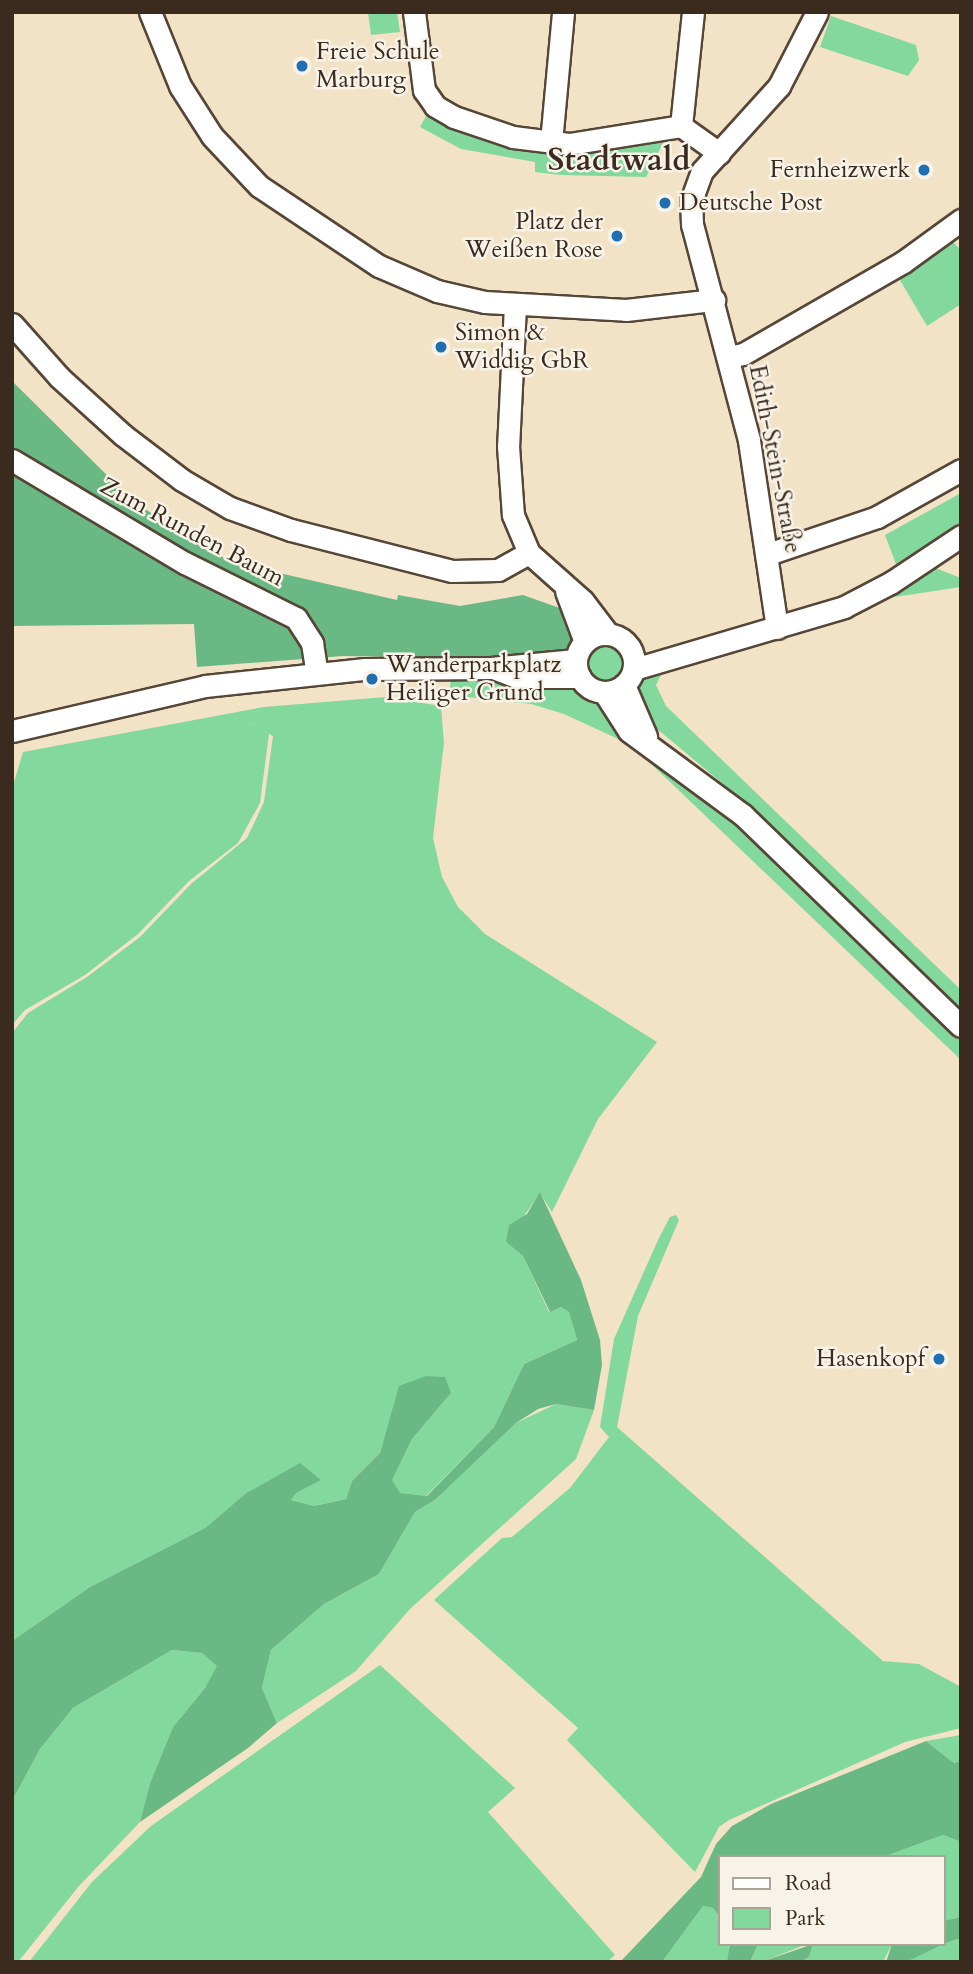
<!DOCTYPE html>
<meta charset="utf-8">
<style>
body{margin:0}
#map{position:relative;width:973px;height:1974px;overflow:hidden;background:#f2e2c6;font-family:Cardo,serif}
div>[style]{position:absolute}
.green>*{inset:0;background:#83d99d}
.round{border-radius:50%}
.forest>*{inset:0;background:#6ab984}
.roads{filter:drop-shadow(2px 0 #564637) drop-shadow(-2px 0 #564637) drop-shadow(0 2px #564637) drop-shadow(0 -2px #564637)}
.minor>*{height:21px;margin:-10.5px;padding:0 10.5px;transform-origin:10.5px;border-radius:10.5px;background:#fff}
.minor>.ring{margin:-10.5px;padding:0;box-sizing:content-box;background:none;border:21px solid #fff;border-radius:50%}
.dots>*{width:19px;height:19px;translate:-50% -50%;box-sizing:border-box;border:4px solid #f7f3e8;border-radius:50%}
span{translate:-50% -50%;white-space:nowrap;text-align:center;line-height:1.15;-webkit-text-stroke:5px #f7f3e8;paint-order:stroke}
.poi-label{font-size:24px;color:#3b2a1e}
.left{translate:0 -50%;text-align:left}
.right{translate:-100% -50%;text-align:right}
.street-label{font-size:24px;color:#3b2a1e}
.district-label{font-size:32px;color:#3b2a1e;font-weight:700}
.frame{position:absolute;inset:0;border:14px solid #3b2a1e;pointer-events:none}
.legend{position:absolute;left:718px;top:1855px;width:228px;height:91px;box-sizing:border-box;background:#f7f3e8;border:2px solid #aca397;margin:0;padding:9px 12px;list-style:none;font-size:21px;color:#3b2a1e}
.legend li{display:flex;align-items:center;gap:14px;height:35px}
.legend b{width:35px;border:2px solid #aca397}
</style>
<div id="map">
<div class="green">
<div style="clip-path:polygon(368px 12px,397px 12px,400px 32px,371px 35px)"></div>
<div style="clip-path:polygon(831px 16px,916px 45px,919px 60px,908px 76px,820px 47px)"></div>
<div style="clip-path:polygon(430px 109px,491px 136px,667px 135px,646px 177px,561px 175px,535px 172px,535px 162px,461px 149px,420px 127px)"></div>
<div style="clip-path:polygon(952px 241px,961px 250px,961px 304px,927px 326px,897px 275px)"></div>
<div style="clip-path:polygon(961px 493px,961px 523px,896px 564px,885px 535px)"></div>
<div style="clip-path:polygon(930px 566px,961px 578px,961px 587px,888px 598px,778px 640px,662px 673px,656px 685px,666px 706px,961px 990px,961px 1010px,758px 813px,656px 728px,636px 692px,644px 675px)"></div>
<div class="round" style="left:588px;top:647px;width:34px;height:34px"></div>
<div style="clip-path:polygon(451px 672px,575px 685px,599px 702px,696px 783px,961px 1033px,961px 1060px,646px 759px,616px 738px,564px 714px,531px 704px,450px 695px)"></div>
<div style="clip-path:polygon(386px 697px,441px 706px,444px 743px,433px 838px,442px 877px,458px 907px,485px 934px,657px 1042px,598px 1119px,552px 1212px,540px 1193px,506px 1242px,523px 1256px,549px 1312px,561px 1307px,569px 1312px,577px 1340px,524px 1364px,494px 1427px,426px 1496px,399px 1493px,391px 1481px,412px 1439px,451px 1393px,387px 1429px,380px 1453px,352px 1481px,346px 1499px,314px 1506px,291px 1500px,295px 1493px,245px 1494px,205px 1528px,90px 1587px,12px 1641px,12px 1033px,28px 1013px,87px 977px,140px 937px,191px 884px,247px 838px,264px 802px,273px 736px,244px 720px,269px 734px,260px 803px,238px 843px,189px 881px,138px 934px,85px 975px,25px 1010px,12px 1025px,12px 789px,23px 752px,264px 707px)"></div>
<div style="clip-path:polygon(676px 1215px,679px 1220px,638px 1316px,617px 1427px,883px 1661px,919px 1664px,961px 1687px,961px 1728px,905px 1742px,729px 1820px,719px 1827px,695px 1872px,567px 1740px,578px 1728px,434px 1600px,502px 1538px,512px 1537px,570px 1488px,609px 1437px,600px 1427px,614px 1339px,658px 1240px,670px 1217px)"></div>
<div style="clip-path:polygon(556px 1404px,594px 1410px,576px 1459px,410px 1609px,356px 1671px,277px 1723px,262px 1688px,271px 1650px,324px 1604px,379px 1574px,415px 1512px,435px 1500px,516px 1423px)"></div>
<div style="clip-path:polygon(172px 1650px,202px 1653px,218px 1666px,205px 1688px,173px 1727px,150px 1783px,140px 1822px,79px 1886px,18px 1962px,12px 1962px,12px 1801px,40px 1749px,73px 1708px)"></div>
<div style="clip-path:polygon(380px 1665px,515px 1788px,488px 1812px,615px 1955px,607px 1962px,29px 1962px,92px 1882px,151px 1826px)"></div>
<div style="clip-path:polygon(961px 1735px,961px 1761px,954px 1763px,926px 1741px)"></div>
<div style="clip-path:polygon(943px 1835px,961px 1842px,961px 1917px,943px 1921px,943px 1857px,883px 1857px)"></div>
<div style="clip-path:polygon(703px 1906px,713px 1908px,719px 1916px,719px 1944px,731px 1947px,727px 1962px,662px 1962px)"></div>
<div style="clip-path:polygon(961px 1938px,961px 1962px,906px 1962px,928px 1949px)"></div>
<div style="clip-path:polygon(758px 1944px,807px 1944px,767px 1960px,750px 1962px)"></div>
<div style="clip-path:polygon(813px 1944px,892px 1944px,883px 1962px,801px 1962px,809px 1957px)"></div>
</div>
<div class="forest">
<div style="clip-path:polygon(12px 381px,135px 503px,231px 562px,397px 600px,398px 595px,460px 606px,523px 595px,568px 611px,572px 637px,567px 654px,556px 659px,343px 656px,197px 667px,194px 624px,12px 626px)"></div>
<div style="clip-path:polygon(540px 1192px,581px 1280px,600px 1340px,602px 1365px,594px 1410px,556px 1404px,538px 1409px,516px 1423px,435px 1500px,415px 1512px,379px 1574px,324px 1604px,271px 1650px,262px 1688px,277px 1723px,248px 1748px,140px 1822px,150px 1783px,173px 1727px,205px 1688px,217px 1666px,202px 1653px,172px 1650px,73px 1708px,40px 1749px,12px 1801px,12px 1641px,90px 1587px,205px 1528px,245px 1494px,300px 1463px,321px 1480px,296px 1493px,291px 1500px,314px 1506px,346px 1499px,352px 1481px,380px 1453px,399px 1386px,426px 1376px,445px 1377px,451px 1393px,412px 1439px,392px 1480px,400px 1493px,427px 1496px,494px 1427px,524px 1364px,577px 1340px,569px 1312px,561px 1307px,550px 1312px,523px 1256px,506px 1242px,509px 1225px,527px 1214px)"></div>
<div style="clip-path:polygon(926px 1741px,954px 1763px,961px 1761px,961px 1842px,943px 1835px,883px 1857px,719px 1857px,719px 1916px,713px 1908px,703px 1906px,662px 1962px,620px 1962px,701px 1877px,716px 1844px,732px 1826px,771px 1804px)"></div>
<div style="clip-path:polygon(961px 1917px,961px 1938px,943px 1944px,943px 1921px)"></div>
<div style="clip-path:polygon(730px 1944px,758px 1944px,750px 1962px,727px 1962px)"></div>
<div style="clip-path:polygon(813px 1944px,809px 1957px,801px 1962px,761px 1962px)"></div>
<div style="clip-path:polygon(892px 1944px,943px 1944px,906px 1962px,886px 1962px)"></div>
</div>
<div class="roads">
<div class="minor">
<div style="left:150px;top:12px;width:80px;rotate:67.9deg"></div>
<div style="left:180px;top:86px;width:59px;rotate:57.4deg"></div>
<div style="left:212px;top:136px;width:69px;rotate:46.8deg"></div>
<div style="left:259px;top:186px;width:144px;rotate:33.7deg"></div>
<div style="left:379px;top:266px;width:63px;rotate:23.3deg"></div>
<div style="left:437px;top:291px;width:49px;rotate:12.9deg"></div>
<div style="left:485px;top:302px;width:141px;rotate:3.2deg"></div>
<div style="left:626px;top:310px;width:89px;rotate:-6.5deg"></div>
<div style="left:414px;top:12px;width:79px;rotate:82.7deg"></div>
<div style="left:424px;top:90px;width:19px;rotate:55deg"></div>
<div style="left:435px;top:106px;width:22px;rotate:30deg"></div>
<div style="left:454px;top:117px;width:62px;rotate:18.7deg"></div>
<div style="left:513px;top:137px;width:56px;rotate:7.1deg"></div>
<div style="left:569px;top:144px;width:113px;rotate:-9.1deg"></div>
<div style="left:681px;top:126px;width:47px;rotate:35.4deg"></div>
<div style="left:681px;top:126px;width:115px;rotate:-84deg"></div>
<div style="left:551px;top:142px;width:131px;rotate:-84.7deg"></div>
<div style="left:515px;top:305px;width:141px;rotate:92.8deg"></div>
<div style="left:508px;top:446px;width:69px;rotate:85.9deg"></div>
<div style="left:513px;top:515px;width:41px;rotate:67.2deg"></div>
<div style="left:529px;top:553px;width:72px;rotate:41.6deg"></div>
<div style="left:583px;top:601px;width:41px;rotate:52.9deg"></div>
<div style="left:12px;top:324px;width:71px;rotate:48.4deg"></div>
<div style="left:59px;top:377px;width:86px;rotate:42.2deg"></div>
<div style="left:123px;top:435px;width:74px;rotate:37.3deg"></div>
<div style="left:182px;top:480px;width:56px;rotate:30.3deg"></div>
<div style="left:230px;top:508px;width:65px;rotate:19.8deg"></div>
<div style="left:291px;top:530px;width:166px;rotate:14.3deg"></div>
<div style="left:452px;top:571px;width:46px;rotate:-1.2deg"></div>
<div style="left:498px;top:570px;width:35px;rotate:-29deg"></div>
<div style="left:729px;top:357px;width:14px;rotate:-12deg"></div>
<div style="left:743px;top:354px;width:185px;rotate:-29.9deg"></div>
<div style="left:903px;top:262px;width:72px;rotate:-35.9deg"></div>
<div style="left:12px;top:460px;width:201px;rotate:30.8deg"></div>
<div style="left:185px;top:563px;width:124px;rotate:26.4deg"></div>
<div style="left:296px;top:618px;width:30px;rotate:57deg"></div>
<div style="left:312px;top:643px;width:30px;rotate:81deg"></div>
<div style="left:768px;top:554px;width:115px;rotate:-18.7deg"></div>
<div style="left:877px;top:517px;width:96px;rotate:-29.2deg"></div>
<div style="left:566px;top:591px;width:54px;rotate:69.6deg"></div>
<div style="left:777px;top:628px;width:190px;rotate:-98.5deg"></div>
<div style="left:749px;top:440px;width:222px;rotate:-104.8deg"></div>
<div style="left:692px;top:225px;width:24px;rotate:-92deg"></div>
<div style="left:691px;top:201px;width:32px;rotate:-70deg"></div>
<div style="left:702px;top:171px;width:115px;rotate:-47.8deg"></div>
<div style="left:779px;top:86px;width:83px;rotate:-62.8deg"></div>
<div class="ring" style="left:576px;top:634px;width:37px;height:37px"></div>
<div style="left:493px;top:668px;width:26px;rotate:21deg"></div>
<div style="left:517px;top:677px;width:63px"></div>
<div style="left:634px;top:669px;width:219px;rotate:-16.4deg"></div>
<div style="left:844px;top:607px;width:54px;rotate:-27.5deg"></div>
<div style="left:892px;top:582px;width:83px;rotate:-33.7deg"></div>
<div style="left:624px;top:685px;width:56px;rotate:66.7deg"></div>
<div style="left:604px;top:692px;width:46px;rotate:57.3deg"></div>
<div style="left:629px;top:731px;width:142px;rotate:36.4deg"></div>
<div style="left:743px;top:815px;width:303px;rotate:44.1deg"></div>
<div style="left:12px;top:731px;width:198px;rotate:-13.1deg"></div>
<div style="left:205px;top:686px;width:161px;rotate:-6.1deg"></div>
<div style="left:365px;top:669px;width:126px;rotate:-0.5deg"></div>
<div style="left:491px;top:668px;width:85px;rotate:-5.4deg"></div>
</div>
</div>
<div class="dots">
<div style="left:302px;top:66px;background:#1f6fb2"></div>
<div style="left:924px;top:170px;background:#1f6fb2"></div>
<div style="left:665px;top:203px;background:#1f6fb2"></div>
<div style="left:617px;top:236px;background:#1f6fb2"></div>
<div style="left:441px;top:347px;background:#1f6fb2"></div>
<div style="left:372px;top:679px;background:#1f6fb2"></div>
<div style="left:939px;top:1359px;background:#1f6fb2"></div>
</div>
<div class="poi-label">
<span class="left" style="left:316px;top:66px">Freie Schule<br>Marburg</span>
<span class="right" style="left:910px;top:170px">Fernheizwerk</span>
<span class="left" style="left:679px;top:203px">Deutsche Post</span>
<span class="right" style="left:603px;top:236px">Platz der<br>Weißen Rose</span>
<span class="left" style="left:455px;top:347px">Simon &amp;<br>Widdig GbR</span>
<span class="left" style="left:386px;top:679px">Wanderparkplatz<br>Heiliger Grund</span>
<span class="right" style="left:925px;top:1359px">Hasenkopf</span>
</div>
<div class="street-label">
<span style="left:775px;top:459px;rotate:79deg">Edith-Stein-Straße</span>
<span style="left:192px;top:532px;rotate:28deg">Zum Runden Baum</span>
</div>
<div class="district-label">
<span style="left:619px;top:160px">Stadtwald</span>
</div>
<div class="frame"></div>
<ul class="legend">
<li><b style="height:9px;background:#fff"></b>Road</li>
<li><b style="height:19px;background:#83d99d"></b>Park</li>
</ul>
</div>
